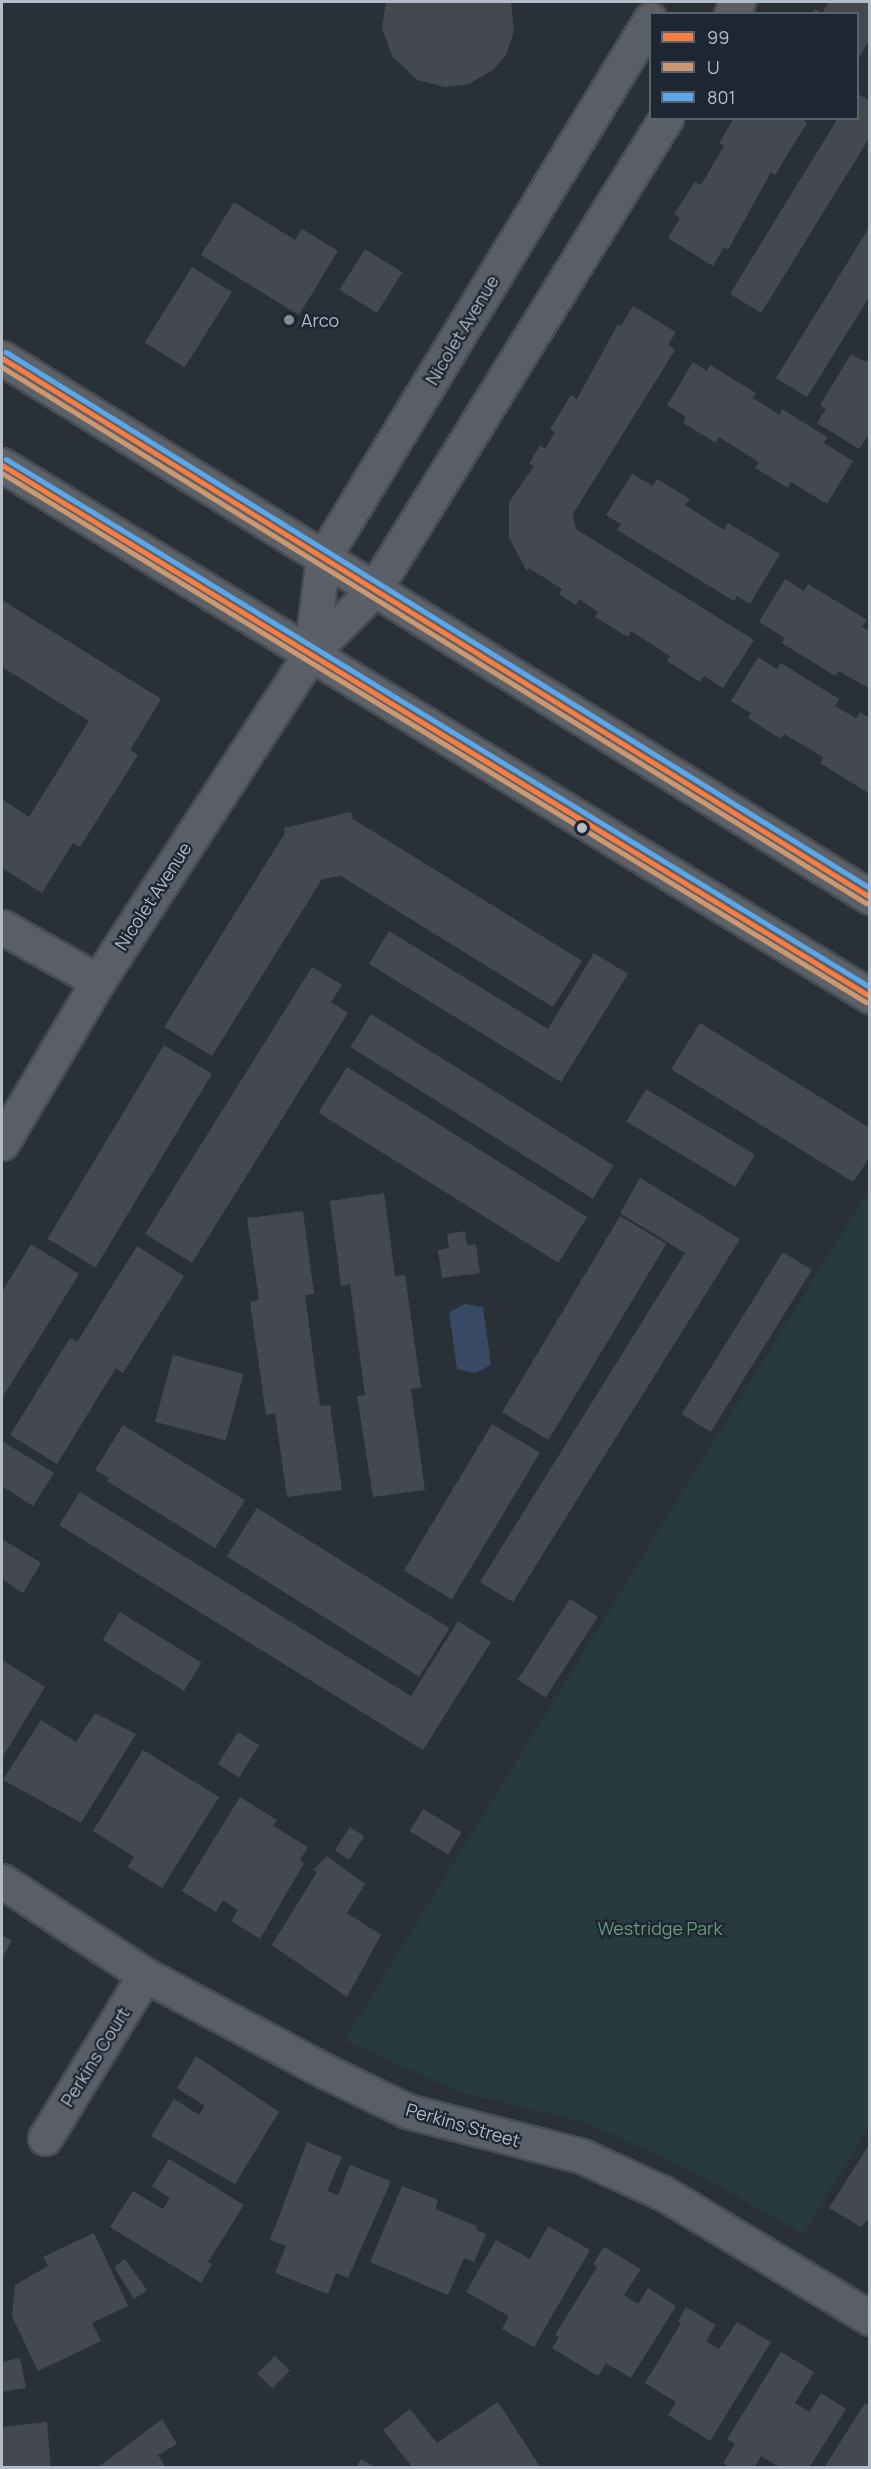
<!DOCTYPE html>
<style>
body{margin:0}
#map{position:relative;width:871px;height:2469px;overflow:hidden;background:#2a3038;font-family:Manrope,sans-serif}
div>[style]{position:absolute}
.green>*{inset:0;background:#273a3e}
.water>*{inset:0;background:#384963}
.building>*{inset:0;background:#444950;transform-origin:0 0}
.roads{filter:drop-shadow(2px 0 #484c53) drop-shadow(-2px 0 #484c53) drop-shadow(0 2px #484c53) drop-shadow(0 -2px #484c53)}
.minor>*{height:33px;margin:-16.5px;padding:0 16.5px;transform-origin:16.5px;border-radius:16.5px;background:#5a5e66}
.major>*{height:33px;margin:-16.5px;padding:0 16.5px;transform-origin:16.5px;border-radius:16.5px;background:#5c6168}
.bus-1>*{height:4.5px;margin:-2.25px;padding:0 2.25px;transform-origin:2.25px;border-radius:2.25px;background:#f77d43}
.bus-2>*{height:4.5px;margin:-2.25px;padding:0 2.25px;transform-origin:2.25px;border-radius:2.25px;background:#cd976f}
.bus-3>*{height:4.5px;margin:-2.25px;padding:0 2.25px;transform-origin:2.25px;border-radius:2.25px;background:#5aa8eb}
.dots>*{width:16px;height:16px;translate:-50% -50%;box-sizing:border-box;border:3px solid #1d2633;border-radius:50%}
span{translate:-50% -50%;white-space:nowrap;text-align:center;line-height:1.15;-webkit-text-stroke:4.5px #1d2633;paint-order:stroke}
.poi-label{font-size:18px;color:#b4bcc9}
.left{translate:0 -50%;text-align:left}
.street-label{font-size:18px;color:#b4bcc9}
.park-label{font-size:18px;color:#6b9a76}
.frame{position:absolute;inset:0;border:3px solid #b4bcc9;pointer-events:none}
.legend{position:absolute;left:649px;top:12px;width:210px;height:108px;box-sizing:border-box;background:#1d2633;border:2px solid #59626f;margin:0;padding:8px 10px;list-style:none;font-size:18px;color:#b4bcc9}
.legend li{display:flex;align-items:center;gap:12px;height:30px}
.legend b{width:30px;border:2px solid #59626f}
</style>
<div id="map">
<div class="green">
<div style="clip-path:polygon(869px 1190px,869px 2126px,803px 2234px,700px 2175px,584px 2122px,456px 2091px,345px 2040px)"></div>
</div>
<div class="water">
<div style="clip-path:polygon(465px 1304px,483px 1307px,491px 1365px,475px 1373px,457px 1369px,449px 1312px)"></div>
</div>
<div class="building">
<div style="clip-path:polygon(386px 2px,511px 2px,514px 31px,506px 55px,493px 70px,469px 84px,445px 87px,417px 80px,392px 56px,382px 28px)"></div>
<div style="clip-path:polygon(829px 2px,870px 2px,870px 39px,858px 59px,858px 14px,812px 14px,815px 9px,822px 13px)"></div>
<div style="clip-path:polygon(858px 94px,870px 101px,870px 137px,761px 313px,730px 294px,838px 118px,858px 118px)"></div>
<div style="clip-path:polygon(734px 118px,801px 118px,807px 123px,775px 175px,771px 172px,728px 250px,724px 247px,713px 266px,668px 238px,680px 218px,674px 214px,695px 182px,701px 185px,724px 146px,719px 143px)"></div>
<div style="clip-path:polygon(234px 202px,295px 240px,302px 229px,338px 251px,299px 315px,201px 255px)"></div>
<div style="clip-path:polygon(870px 226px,870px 296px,807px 397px,776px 378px)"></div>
<div style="left:365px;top:249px;width:44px;height:48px;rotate:32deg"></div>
<div style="left:192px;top:267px;width:47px;height:89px;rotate:32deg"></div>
<div style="clip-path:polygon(633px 306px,676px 332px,668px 345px,675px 350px,573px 514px,576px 529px,754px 640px,723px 688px,704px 676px,700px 682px,667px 661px,670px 656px,631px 631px,628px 637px,595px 617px,598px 612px,579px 599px,576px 605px,559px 594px,562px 589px,529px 568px,527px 571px,509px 538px,509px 502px,534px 466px,529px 464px,540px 445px,545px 449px,555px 432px,550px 429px,571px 395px,577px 399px,618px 324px,621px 326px)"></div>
<div style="clip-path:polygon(851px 354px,866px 362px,870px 357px,870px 433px,859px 449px,817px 423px,826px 409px,820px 405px)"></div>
<div style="clip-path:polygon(693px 362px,707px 371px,710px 365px,756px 393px,753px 398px,780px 415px,782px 409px,827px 437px,824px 443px,853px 461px,827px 504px,791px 482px,788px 488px,755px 468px,759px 462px,719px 437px,716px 443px,683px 423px,686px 417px,667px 405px)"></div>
<div style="clip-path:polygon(632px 474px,653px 486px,657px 479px,690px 499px,685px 505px,724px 530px,728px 523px,780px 554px,750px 604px,737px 596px,734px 601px,617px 530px,621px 524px,606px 515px)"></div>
<div style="clip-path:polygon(785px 579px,804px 591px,808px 584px,867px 620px,862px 627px,870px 631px,870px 689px,839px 671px,835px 676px,782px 643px,785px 638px,759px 622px)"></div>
<div style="clip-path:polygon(2px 600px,161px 699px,130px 750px,138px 755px,80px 847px,73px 843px,42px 893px,2px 868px,2px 799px,29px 817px,89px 721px,2px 667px)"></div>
<div style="clip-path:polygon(758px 657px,777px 669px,781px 663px,839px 699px,835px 706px,856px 718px,860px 712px,870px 718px,870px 794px,820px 763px,823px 757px,784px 734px,781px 739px,748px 718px,751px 713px,731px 701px)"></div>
<div style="clip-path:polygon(351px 812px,353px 819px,582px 961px,553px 1007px,341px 876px,322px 879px,212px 1056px,164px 1027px,285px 833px,284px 828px)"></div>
<div style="clip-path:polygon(389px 931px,548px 1029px,594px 953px,628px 974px,561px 1082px,369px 964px)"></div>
<div style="clip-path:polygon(312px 967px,342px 985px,331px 1002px,348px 1013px,192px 1263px,145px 1234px)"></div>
<div style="left:371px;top:1014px;width:286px;height:39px;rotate:32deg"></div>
<div style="clip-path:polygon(700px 1023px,870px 1128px,870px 1157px,853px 1182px,671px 1069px)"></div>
<div style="left:164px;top:1045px;width:56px;height:226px;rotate:31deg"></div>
<div style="left:347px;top:1067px;width:283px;height:54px;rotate:32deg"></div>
<div style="left:646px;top:1089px;width:127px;height:38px;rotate:31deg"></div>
<div style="clip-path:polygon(640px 1178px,740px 1239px,513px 1602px,480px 1582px,685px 1253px,620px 1213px)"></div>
<div style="clip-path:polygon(384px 1193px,395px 1276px,405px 1275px,421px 1388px,411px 1389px,425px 1490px,373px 1497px,357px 1396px,365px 1395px,350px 1284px,341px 1286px,330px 1201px)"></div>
<div style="clip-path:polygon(303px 1211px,314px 1294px,305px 1295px,320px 1406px,330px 1405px,342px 1490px,287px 1497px,275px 1413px,266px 1415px,250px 1302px,259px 1300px,247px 1218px)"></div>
<div style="left:620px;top:1216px;width:54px;height:229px;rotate:31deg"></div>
<div style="clip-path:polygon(465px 1231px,467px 1246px,476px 1244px,480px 1273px,442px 1278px,438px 1250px,449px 1248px,447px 1234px)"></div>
<div style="clip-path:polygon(31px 1244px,79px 1274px,2px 1398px,2px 1292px)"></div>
<div style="clip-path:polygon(137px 1246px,184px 1276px,123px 1373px,116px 1368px,57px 1464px,10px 1435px,70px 1338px,77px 1342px)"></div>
<div style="left:783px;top:1252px;width:34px;height:191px;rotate:32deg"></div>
<div style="left:173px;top:1355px;width:73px;height:69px;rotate:15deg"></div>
<div style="left:492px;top:1424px;width:56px;height:171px;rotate:31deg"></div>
<div style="clip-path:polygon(123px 1425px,245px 1500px,215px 1548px,107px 1481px,109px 1478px,95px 1470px)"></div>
<div style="clip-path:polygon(2px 1441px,54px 1473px,33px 1506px,2px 1486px)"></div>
<div style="clip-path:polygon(80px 1492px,411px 1696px,458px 1621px,491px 1642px,423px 1750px,59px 1525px)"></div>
<div style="left:257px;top:1508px;width:227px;height:57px;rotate:32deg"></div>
<div style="clip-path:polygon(2px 1539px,41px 1563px,23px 1593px,2px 1579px)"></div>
<div style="left:570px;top:1599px;width:33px;height:96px;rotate:33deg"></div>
<div style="left:120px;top:1612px;width:96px;height:33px;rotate:32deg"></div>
<div style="clip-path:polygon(2px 1660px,45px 1687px,2px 1758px)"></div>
<div style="clip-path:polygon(95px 1713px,136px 1734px,81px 1823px,3px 1780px,41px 1720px,76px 1742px)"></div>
<div style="left:238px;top:1732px;width:25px;height:38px;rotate:32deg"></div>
<div style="clip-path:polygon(143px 1750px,219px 1797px,162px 1888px,128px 1867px,134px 1857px,93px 1831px)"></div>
<div style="clip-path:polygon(240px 1797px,277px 1820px,273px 1826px,308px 1847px,300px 1860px,304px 1863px,260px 1939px,231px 1921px,238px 1910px,223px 1900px,216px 1912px,182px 1891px)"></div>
<div style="left:423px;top:1809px;width:45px;height:26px;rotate:31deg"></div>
<div style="left:350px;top:1827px;width:17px;height:28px;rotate:33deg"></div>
<div style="clip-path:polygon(327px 1856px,365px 1884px,347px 1913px,381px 1935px,347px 1997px,272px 1945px,317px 1872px,313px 1870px)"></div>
<div style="clip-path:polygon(2px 1935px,12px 1941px,2px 1958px)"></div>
<div style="clip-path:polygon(196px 2056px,279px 2112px,235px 2184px,151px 2136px,174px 2099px,199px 2115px,205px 2106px,177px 2088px)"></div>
<div style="clip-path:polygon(307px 2142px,342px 2157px,327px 2191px,338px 2195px,350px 2165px,391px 2181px,348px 2278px,336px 2273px,328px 2294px,275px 2273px,286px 2246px,270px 2240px)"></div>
<div style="clip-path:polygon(870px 2143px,870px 2222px,867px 2220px,861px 2227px,829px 2208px)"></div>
<div style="clip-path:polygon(169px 2159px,244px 2205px,208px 2262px,212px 2264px,201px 2283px,110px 2227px,133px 2191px,163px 2209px,170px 2198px,152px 2186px)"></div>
<div style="clip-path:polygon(402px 2186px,438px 2200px,435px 2209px,477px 2226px,476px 2230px,486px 2234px,474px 2262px,464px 2258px,448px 2295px,370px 2262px)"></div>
<div style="clip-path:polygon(548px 2226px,590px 2250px,534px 2347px,502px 2329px,509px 2316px,466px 2292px,496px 2240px,530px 2259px)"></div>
<div style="clip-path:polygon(94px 2233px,128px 2306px,92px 2323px,101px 2341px,38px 2371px,12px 2316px,15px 2285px,48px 2266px,43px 2257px)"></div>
<div style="clip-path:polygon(604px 2247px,641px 2269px,624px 2295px,638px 2304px,648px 2288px,676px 2306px,631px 2378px,606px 2363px,598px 2376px,552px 2348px,559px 2337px,555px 2335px,597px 2267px,593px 2264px)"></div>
<div style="clip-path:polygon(125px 2259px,147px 2290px,134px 2299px,114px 2267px)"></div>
<div style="clip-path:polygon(686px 2307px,716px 2325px,706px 2341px,719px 2349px,737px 2322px,771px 2342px,710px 2441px,668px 2415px,676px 2402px,645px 2383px,681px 2323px,678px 2321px)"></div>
<div style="clip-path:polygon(781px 2352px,814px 2372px,795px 2403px,809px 2412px,821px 2393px,846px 2409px,809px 2468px,781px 2468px,761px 2456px,754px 2468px,731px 2468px,723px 2463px,735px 2444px,727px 2439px)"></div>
<div style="left:275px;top:2356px;width:21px;height:25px;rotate:45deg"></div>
<div style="clip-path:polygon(20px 2358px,26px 2388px,2px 2392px,2px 2362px)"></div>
<div style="clip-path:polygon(498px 2402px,541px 2468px,413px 2468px,383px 2430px,410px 2409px,437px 2443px)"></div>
<div style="clip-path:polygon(865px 2403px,870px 2406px,870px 2468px,824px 2468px)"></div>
<div style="clip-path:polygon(162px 2419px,177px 2444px,158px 2455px,166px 2468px,97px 2468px)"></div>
<div style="clip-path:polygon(47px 2422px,51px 2468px,2px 2468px,2px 2427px)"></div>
<div style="clip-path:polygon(361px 2459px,376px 2468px,356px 2468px)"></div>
</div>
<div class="roads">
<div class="minor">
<div style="left:731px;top:14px;width:14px;rotate:-60deg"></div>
<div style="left:311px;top:653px;width:96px;rotate:-82.8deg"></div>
<div style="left:323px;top:558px;width:630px;rotate:-58.71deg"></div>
<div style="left:2px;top:927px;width:110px;rotate:29.4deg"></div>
<div style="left:2px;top:1143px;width:188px;rotate:-59.3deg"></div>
<div style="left:98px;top:981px;width:391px;rotate:-57deg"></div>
<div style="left:311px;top:653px;width:89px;rotate:-45deg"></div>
<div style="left:374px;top:590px;width:555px;rotate:-58.26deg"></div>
<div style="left:2px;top:1881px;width:171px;rotate:33.3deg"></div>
<div style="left:145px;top:1975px;width:202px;rotate:28.1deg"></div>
<div style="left:323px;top:2070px;width:93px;rotate:26deg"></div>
<div style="left:407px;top:2111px;width:181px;rotate:14.4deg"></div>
<div style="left:582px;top:2156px;width:89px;rotate:24.6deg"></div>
<div style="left:663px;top:2193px;width:242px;rotate:31.1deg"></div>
<div style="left:45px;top:2138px;width:191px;rotate:-58.5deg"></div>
</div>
<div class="major">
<div style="left:2px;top:358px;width:1022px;rotate:31.84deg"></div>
<div style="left:2px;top:465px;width:1018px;rotate:31.46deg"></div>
</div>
</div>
<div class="bus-1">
<div style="left:2px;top:358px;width:1022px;rotate:31.84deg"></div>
<div style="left:2px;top:465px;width:1018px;rotate:31.46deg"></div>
</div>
<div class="bus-2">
<div style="left:2px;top:367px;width:1017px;rotate:31.81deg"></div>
<div style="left:2px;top:473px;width:1013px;rotate:31.48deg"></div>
</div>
<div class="bus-3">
<div style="left:6px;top:352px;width:1017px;rotate:31.81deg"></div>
<div style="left:6px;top:459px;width:1013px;rotate:31.43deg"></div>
</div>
<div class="dots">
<div style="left:289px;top:320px;background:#848b96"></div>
<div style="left:582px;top:828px;background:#b4bcc9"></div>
</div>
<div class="poi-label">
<span class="left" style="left:301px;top:320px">Arco</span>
</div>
<div class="street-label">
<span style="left:462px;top:330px;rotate:-59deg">Nicolet Avenue</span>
<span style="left:153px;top:896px;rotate:-57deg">Nicolet Avenue</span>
<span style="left:95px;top:2057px;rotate:-58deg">Perkins Court</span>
<span style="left:463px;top:2125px;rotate:16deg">Perkins Street</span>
</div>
<div class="park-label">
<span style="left:660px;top:1928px">Westridge Park</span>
</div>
<div class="frame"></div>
<ul class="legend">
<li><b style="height:8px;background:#f77d43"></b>99</li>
<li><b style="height:8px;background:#cd976f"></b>U</li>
<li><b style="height:8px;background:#5aa8eb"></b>801</li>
</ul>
</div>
